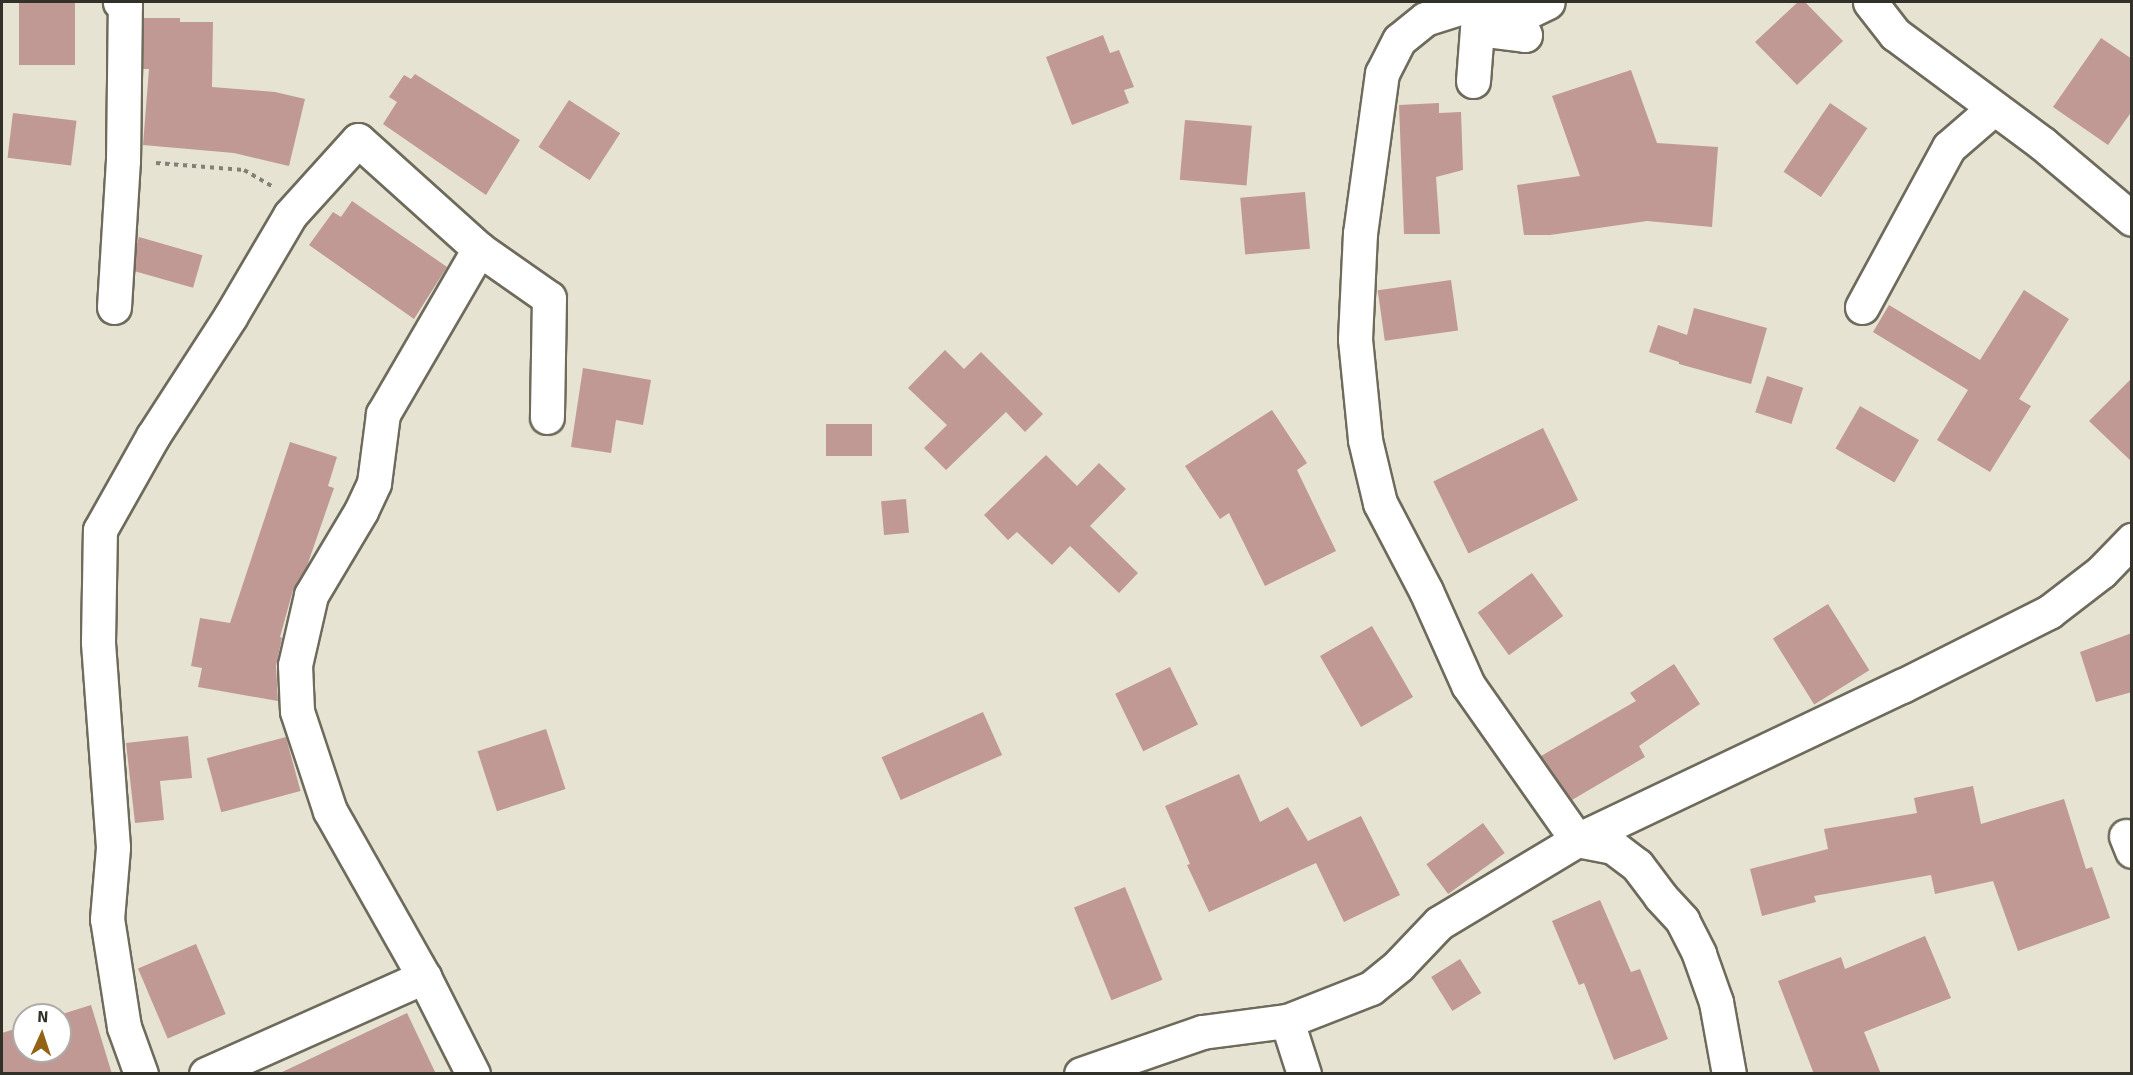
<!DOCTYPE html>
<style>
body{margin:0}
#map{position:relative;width:2133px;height:1075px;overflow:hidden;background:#e6e3d2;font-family:Signika,sans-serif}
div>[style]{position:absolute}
.building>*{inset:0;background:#c09894;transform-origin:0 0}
.path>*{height:4px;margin-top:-2px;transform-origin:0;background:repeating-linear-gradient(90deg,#838176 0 4.5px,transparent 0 9px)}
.roads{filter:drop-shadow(2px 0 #6e6b5c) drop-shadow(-2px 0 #6e6b5c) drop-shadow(0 2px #6e6b5c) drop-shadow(0 -2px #6e6b5c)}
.minor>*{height:33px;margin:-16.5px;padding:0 16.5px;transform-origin:16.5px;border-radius:16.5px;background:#fff}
span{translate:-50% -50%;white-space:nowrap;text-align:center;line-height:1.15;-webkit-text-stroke:6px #fff;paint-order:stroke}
.frame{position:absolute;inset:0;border:3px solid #313029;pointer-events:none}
.north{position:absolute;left:12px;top:1003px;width:60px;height:60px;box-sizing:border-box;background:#fff;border:2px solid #adaca9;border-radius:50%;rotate:3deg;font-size:16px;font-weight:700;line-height:24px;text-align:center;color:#313029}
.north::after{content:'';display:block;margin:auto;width:21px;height:27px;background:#946214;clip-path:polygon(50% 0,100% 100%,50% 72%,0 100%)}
</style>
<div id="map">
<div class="building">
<div style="left:19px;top:2px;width:56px;height:63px"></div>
<div style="clip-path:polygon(1798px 2px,1805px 2px,1843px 41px,1797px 85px,1755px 42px)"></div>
<div style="clip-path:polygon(144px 18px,180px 18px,180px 22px,213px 22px,212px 87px,275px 92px,305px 99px,289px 166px,234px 153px,143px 145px,149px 69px,143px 69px)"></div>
<div style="clip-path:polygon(1103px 35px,1110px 53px,1119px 50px,1134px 87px,1124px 90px,1129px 103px,1072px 125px,1046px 57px)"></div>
<div style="clip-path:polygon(2101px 38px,2132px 59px,2132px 111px,2108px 145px,2053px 107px)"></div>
<div style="clip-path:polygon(1631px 70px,1657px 143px,1718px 147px,1712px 227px,1647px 221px,1550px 235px,1524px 235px,1517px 185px,1580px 176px,1552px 96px)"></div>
<div style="clip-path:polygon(415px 74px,520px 140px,486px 195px,383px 124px,397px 102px,389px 97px,404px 75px,411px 79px)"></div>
<div style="left:569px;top:100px;width:61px;height:56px;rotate:33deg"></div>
<div style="clip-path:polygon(1439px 103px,1439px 113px,1461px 112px,1463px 170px,1436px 177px,1440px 234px,1404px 234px,1399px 105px)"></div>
<div style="left:1830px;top:103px;width:45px;height:83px;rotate:34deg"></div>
<div style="left:13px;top:113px;width:64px;height:45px;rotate:7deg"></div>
<div style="left:1185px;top:120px;width:67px;height:60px;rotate:5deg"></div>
<div style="left:1305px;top:192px;width:57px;height:65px;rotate:85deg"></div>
<div style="clip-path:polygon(352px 201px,447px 267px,414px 319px,309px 245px,333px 212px,341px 217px)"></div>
<div style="left:139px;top:237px;width:66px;height:34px;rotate:16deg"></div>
<div style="left:1451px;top:280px;width:51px;height:74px;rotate:82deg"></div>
<div style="clip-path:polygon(2024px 290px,2069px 319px,2019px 399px,2031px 406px,1990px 472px,1937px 440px,1968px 390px,1873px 332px,1889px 305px,1980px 360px)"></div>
<div style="clip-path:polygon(1694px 308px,1767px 328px,1751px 384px,1679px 364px,1679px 362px,1649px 352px,1658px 325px,1687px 335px)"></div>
<div style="clip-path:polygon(945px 350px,964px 369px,981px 352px,1043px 414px,1025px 432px,1006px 412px,946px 470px,924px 448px,947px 425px,908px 388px)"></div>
<div style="clip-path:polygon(583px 368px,651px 380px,643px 425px,616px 420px,611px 453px,571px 447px)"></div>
<div style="left:1767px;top:376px;width:38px;height:38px;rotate:18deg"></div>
<div style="clip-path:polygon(2132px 378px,2132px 462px,2089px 421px)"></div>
<div style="left:1860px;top:406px;width:68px;height:49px;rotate:30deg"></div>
<div style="clip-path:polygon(1272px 410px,1307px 463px,1297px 470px,1336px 551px,1265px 586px,1229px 513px,1220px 519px,1185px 466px)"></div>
<div style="left:826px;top:424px;width:46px;height:32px"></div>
<div style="left:1543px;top:428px;width:80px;height:122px;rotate:64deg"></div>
<div style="clip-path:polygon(290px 442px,337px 457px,328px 486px,334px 488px,307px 566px,293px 590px,280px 637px,282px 638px,276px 666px,278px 701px,198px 687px,202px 668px,191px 666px,200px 618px,230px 623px)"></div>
<div style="clip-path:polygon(1046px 455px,1077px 486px,1099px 463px,1126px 489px,1090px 526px,1138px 573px,1119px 593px,1070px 546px,1052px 565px,1017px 532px,1008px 540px,984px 515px)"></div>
<div style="left:906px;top:499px;width:34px;height:25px;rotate:85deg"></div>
<div style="left:1532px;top:573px;width:53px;height:67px;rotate:54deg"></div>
<div style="left:1828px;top:604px;width:78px;height:65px;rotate:58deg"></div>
<div style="left:1372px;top:626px;width:82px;height:60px;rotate:60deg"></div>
<div style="clip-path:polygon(2132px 633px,2132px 692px,2096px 702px,2080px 652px)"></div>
<div style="clip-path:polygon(1674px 664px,1700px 704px,1639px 746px,1645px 757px,1572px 800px,1541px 756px,1636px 701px,1630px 693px)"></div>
<div style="left:1170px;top:667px;width:64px;height:61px;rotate:64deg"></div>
<div style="left:983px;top:712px;width:47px;height:111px;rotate:66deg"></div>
<div style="left:546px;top:729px;width:63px;height:72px;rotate:72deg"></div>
<div style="clip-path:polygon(188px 736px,192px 778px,160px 781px,164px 820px,135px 823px,126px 743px)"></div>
<div style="left:286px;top:737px;width:56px;height:82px;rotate:75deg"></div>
<div style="clip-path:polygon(1239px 774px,1260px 822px,1288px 807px,1308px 841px,1361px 816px,1400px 895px,1344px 922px,1316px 863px,1209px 912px,1187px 865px,1190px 864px,1165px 806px)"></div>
<div style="clip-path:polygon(1973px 786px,1981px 824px,2064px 799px,2086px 869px,2092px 867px,2110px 918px,2018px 951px,1993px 881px,1935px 894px,1931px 875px,1814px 896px,1816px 902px,1762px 916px,1750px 869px,1828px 849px,1824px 829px,1917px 813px,1914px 798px)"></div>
<div style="left:1483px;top:823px;width:37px;height:70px;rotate:54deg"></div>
<div style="left:1125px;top:887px;width:100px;height:55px;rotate:68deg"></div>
<div style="clip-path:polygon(1600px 900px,1631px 972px,1640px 969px,1668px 1039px,1614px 1060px,1584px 983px,1579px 985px,1552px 921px)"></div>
<div style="clip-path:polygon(1925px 936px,1951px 998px,1864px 1032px,1881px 1074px,1814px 1074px,1778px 981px,1841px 957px,1845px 969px)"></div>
<div style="left:196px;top:944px;width:76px;height:63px;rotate:67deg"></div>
<div style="left:1460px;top:959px;width:40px;height:34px;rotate:58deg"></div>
<div style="clip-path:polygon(91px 1005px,112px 1074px,2px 1074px,2px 1033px,24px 1026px,24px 1051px,60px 1051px,59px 1015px)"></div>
<div style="clip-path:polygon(407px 1013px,436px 1074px,278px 1074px)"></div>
</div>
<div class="path">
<div style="left:156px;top:163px;width:88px;rotate:4.5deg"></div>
<div style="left:244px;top:170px;width:34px;rotate:30deg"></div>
</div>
<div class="roads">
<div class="minor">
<div style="left:1870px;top:2px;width:41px;rotate:52deg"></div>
<div style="left:1895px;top:34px;width:184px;rotate:36.6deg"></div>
<div style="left:2043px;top:144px;width:116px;rotate:40.1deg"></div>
<div style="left:1517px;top:17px;width:34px;rotate:-26deg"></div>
<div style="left:1473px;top:81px;width:52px;rotate:-85.6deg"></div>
<div style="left:1477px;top:29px;width:48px;rotate:7.1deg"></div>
<div style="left:1525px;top:35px;width:20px;rotate:-114deg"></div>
<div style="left:1517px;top:17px;width:47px;rotate:-163.9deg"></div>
<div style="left:1472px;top:4px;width:49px;rotate:162.3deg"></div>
<div style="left:1425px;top:19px;width:33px;rotate:141deg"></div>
<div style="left:1399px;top:40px;width:37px;rotate:117deg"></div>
<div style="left:1382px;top:73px;width:162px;rotate:97.8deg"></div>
<div style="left:1360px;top:233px;width:106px;rotate:92.7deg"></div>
<div style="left:1355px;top:339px;width:101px;rotate:84.3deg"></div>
<div style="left:1365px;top:440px;width:65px;rotate:76.6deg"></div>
<div style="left:1380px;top:503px;width:99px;rotate:62.4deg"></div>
<div style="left:1426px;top:591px;width:103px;rotate:65.9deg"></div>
<div style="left:1468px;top:685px;width:189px;rotate:54.9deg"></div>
<div style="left:1577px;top:840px;width:37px;rotate:11deg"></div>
<div style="left:1613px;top:847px;width:30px;rotate:37deg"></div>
<div style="left:1637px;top:865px;width:39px;rotate:53deg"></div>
<div style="left:1660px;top:896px;width:33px;rotate:47deg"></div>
<div style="left:1682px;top:920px;width:38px;rotate:63deg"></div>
<div style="left:1699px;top:954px;width:51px;rotate:70.5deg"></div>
<div style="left:1716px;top:1002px;width:73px;rotate:79.8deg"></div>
<div style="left:114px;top:307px;width:146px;rotate:-86.5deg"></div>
<div style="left:123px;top:161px;width:156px;rotate:-89.3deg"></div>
<div style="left:125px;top:5px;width:6px;rotate:-149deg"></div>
<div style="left:1862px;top:307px;width:182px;rotate:-61.5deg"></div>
<div style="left:1949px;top:147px;width:58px;rotate:-40.8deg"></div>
<div style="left:2126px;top:836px;width:16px;rotate:68deg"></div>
<div style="left:1287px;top:1021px;width:56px;rotate:72.2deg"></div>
<div style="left:141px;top:1074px;width:50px;rotate:-109.9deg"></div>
<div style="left:124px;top:1027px;width:109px;rotate:-98.9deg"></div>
<div style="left:107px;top:919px;width:72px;rotate:-85.2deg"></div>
<div style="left:113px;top:847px;width:206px;rotate:-94.2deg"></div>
<div style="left:98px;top:642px;width:112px;rotate:-89deg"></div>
<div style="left:100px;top:530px;width:108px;rotate:-60.6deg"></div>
<div style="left:153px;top:436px;width:142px;rotate:-57.1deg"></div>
<div style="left:230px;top:317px;width:118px;rotate:-59.5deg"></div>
<div style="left:290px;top:215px;width:101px;rotate:-47.8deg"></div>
<div style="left:358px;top:140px;width:163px;rotate:42deg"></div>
<div style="left:479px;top:249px;width:85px;rotate:35deg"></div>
<div style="left:549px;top:298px;width:119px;rotate:91deg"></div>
<div style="left:206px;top:1074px;width:239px;rotate:-24deg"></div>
<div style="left:473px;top:1074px;width:109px;rotate:-116.8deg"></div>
<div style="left:424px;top:977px;width:191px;rotate:-119.5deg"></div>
<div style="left:330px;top:811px;width:105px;rotate:-108.3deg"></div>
<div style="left:297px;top:711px;width:46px;rotate:-92.5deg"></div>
<div style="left:295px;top:665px;width:72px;rotate:-77.1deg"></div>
<div style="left:311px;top:595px;width:98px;rotate:-59.2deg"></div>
<div style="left:361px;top:511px;width:31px;rotate:-65deg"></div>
<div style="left:374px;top:483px;width:70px;rotate:-82.6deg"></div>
<div style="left:383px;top:414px;width:191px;rotate:-59.8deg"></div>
<div style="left:1081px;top:1074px;width:128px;rotate:-19.1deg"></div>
<div style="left:1202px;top:1032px;width:86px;rotate:-7.4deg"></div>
<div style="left:1287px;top:1021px;width:90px;rotate:-21.4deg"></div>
<div style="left:1371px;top:988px;width:36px;rotate:-39deg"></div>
<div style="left:1399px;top:965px;width:58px;rotate:-46.4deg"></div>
<div style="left:1439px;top:923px;width:161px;rotate:-31deg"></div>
<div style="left:1577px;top:840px;width:360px;rotate:-25.4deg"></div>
<div style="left:1902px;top:686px;width:165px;rotate:-26.7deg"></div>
<div style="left:2049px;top:612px;width:66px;rotate:-37.6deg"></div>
<div style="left:2101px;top:572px;width:45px;rotate:-45.9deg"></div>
</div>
</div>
<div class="frame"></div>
<div class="north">N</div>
</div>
